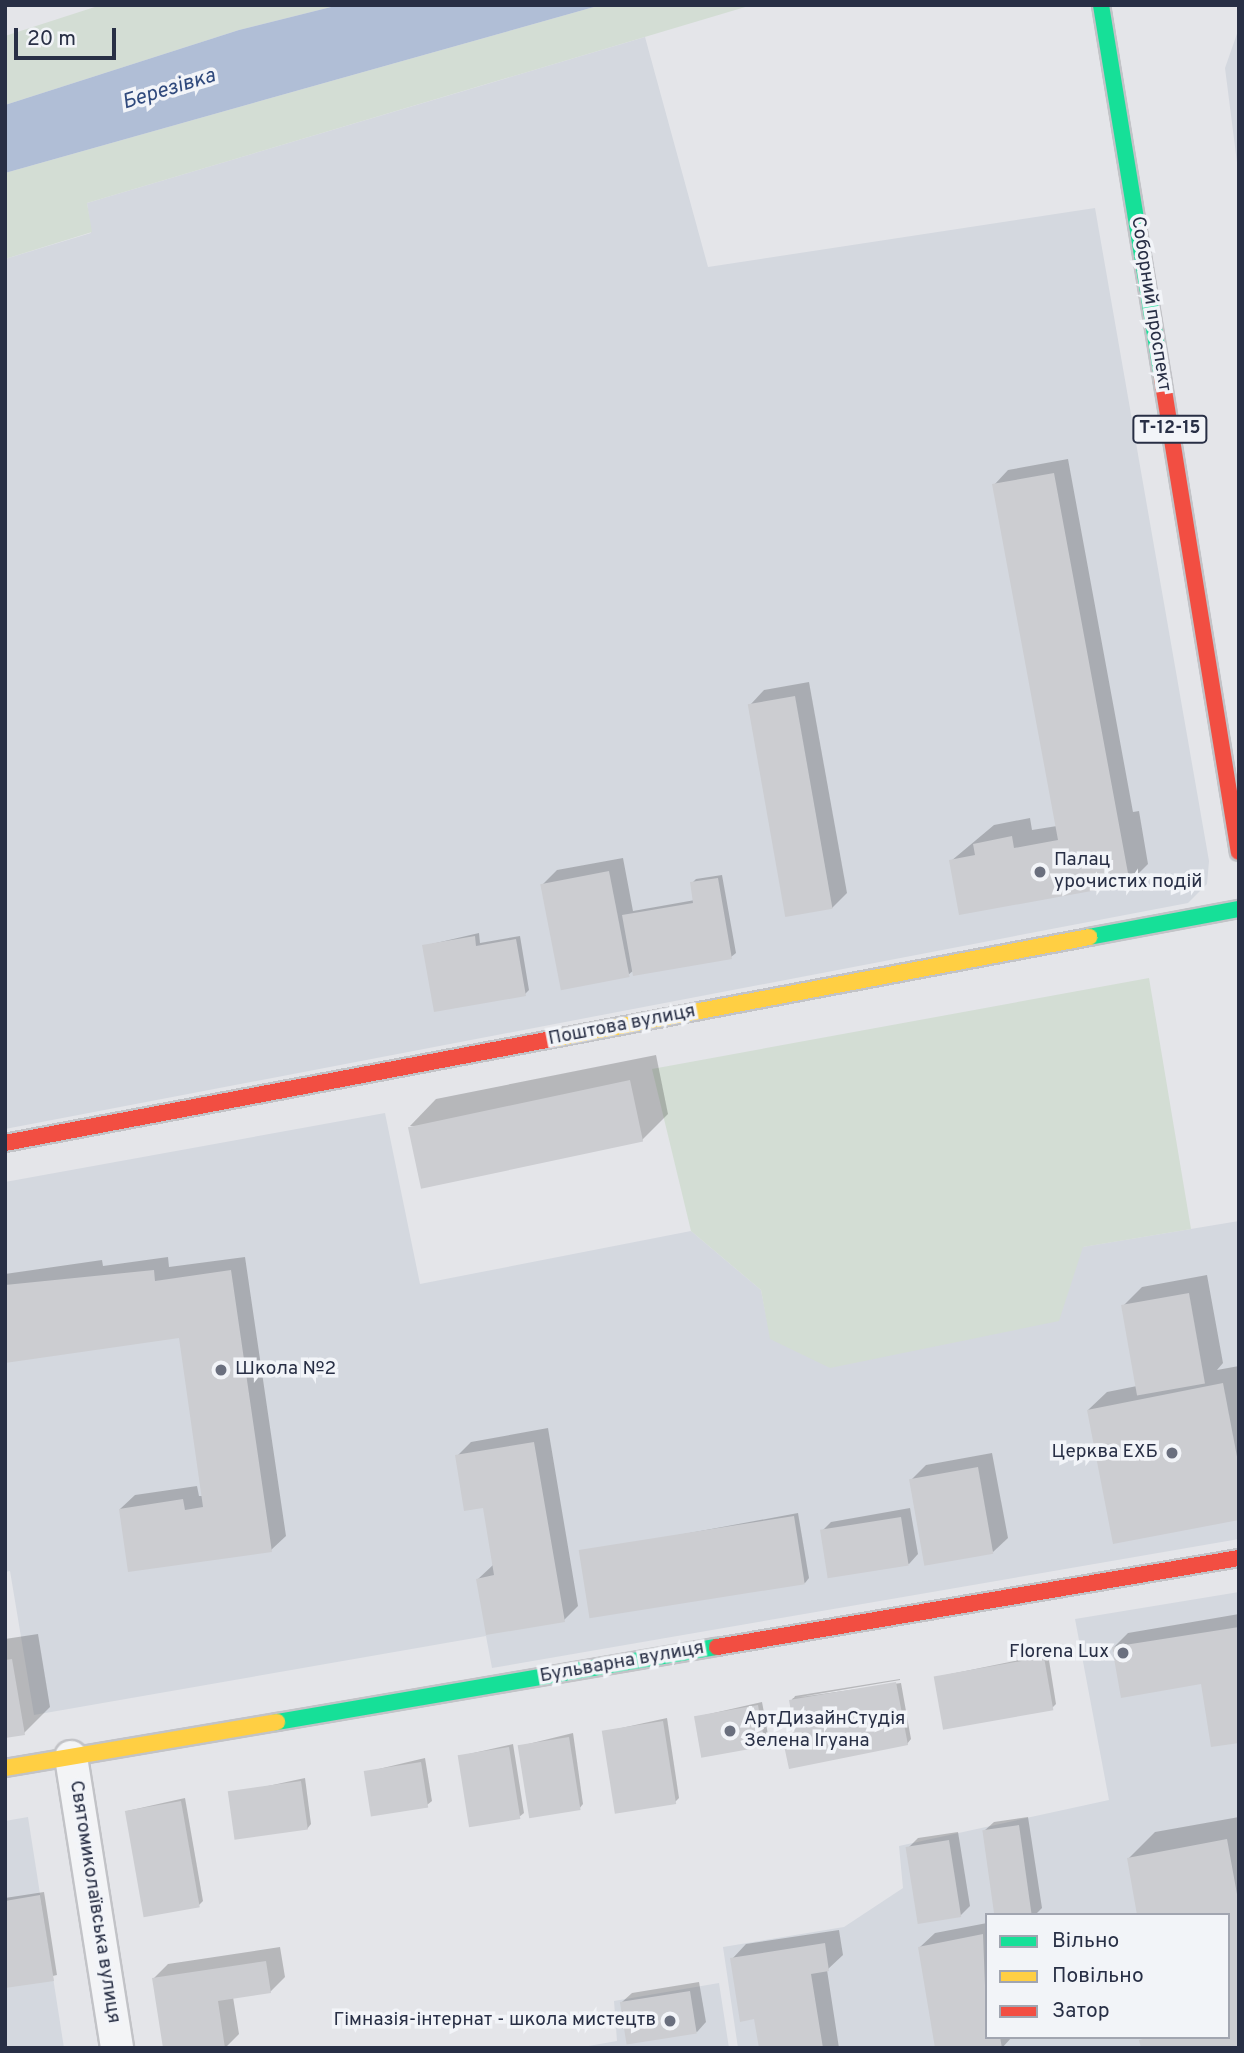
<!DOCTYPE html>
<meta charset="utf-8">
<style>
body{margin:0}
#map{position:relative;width:1244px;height:2053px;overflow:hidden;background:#e4e5e9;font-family:Overpass,sans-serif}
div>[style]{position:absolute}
.built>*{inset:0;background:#d4d8df}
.green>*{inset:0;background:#d3ddd4}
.water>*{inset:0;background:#b0bed6}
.shadow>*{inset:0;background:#0003}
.building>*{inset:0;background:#cccdd1;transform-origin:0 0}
.roads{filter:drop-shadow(2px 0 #c2c3c7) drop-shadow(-2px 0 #c2c3c7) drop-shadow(0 2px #c2c3c7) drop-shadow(0 -2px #c2c3c7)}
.street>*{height:32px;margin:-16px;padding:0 16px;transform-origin:16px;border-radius:16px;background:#f3f4f6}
.fast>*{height:16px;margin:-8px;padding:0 8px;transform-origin:8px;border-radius:8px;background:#16e098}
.slow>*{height:16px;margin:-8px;padding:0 8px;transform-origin:8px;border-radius:8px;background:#ffcf43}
.jam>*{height:16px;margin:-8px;padding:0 8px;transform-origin:8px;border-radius:8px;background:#f24e42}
.dots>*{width:19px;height:19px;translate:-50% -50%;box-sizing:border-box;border:4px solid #f2f4f8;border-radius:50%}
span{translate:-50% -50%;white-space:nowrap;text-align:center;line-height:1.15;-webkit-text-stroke:7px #f2f4f8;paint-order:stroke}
.shield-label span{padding:2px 5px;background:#f2f4f8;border:2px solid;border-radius:5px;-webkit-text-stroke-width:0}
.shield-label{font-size:18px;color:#282f45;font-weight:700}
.street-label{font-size:19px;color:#282f45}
.poi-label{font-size:19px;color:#282f45}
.left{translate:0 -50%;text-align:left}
.right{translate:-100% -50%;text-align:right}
.water-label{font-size:21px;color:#2f497c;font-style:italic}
.frame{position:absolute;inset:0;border:7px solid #282f45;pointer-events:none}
.legend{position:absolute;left:985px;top:1913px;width:245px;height:126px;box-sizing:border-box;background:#f2f4f8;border:2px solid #a1a5b0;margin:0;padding:9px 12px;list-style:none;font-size:21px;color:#282f45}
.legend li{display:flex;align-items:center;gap:14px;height:35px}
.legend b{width:35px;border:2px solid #a1a5b0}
.scale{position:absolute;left:14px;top:28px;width:102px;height:32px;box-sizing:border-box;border:4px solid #282f45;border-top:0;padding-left:9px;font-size:21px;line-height:24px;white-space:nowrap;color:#282f45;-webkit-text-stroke:5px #f2f4f8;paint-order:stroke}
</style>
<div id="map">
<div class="built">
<div style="clip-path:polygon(1239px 28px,1239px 178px,1225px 68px)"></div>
<div style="clip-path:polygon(645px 37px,708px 267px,1095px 208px,1209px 861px,1207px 884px,1188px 903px,5px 1129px,5px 259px,91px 233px,87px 203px)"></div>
<div style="clip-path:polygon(385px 1113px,420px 1284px,691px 1231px,761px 1290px,771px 1339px,1082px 1247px,1239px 1221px,1239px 1539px,492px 1668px,486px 1636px,34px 1715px,10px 1571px,5px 1572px,5px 1182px)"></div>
<div style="clip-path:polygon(evenodd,1239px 1592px,1239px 2048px,738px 2048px,723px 1947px,844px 1927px,903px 1888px,899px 1846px,1109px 1800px,1075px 1619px,1239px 1592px,987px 1915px,1228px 1915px,1228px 2037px,987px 2037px,987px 1915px)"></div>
<div style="clip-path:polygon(28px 1817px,64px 2048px,5px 2048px,5px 1821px)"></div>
<div style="clip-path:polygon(719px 1983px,729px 2048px,577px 2048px,617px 2041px,614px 2001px)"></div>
</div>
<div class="green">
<div style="clip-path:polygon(101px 5px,339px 5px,239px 30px,5px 105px,5px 36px)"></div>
<div style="clip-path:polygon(601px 5px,752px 5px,87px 203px,92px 232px,5px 259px,5px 173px)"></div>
<div style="clip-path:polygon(1149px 978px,1191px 1229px,1083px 1247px,1059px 1321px,830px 1368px,770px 1339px,761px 1290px,691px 1231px,652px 1069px)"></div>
</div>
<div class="water">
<div style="clip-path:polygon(339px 5px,601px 5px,5px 173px,5px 105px,239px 30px)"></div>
</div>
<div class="shadow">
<div style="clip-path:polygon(1068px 459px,1133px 812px,1139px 811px,1148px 864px,1129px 883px,951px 861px,994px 825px,1030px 818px,1032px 830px,1057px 826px,994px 485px,1008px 470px)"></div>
<div style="clip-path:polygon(809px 682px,847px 893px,832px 908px,750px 705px,764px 690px)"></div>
<div style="clip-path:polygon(623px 858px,633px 911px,695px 900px,692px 883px,696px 879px,722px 875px,736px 953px,731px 957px,634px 970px,628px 975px,542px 885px,557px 870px)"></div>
<div style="clip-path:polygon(479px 933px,480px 943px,520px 936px,529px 990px,525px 994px,423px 946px)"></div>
<div style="clip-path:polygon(656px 1055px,668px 1114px,642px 1140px,410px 1126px,436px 1099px)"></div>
<div style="clip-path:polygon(168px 1257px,169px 1267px,245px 1257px,286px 1536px,271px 1550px,120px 1509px,135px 1495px,197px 1486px,199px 1496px,203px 1496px,180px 1336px,5px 1362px,5px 1274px,102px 1260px,103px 1266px)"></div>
<div style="clip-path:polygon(1207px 1275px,1223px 1363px,1217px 1370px,1239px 1366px,1239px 1518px,1088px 1410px,1107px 1392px,1137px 1386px,1123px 1306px,1142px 1287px)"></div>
<div style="clip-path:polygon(548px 1428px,578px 1606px,564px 1620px,478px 1579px,493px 1565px,484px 1506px,457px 1456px,471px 1442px)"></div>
<div style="clip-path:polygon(992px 1453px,1008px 1538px,993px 1552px,911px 1480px,926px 1465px)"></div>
<div style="clip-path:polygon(910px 1508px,918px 1554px,909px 1564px,822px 1531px,831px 1522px)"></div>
<div style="clip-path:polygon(798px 1513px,809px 1578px,805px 1583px,581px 1553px)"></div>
<div style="clip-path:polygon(1239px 1614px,1239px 1741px,1202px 1682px,1114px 1647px,1128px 1633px)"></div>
<div style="clip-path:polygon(38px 1634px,50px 1707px,24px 1733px,5px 1736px,5px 1639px)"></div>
<div style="clip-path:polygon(1048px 1654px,1056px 1704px,1052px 1708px,936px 1677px)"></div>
<div style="clip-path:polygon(900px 1679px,900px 1680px,794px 1698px,795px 1696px)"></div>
<div style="clip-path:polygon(901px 1683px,911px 1739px,907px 1744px,784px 1737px,796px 1731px,791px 1701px,793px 1698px)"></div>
<div style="clip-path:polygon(762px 1702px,769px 1740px,764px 1745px,696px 1717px)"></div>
<div style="clip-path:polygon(667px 1718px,679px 1798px,675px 1802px,603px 1732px)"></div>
<div style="clip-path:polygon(573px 1733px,583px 1804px,579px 1809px,520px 1746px)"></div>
<div style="clip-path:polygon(513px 1744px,524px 1813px,519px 1817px,460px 1756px)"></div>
<div style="clip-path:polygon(425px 1758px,432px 1801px,427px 1805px,366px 1772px)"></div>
<div style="clip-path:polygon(305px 1778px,311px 1824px,307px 1829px,230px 1794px)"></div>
<div style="clip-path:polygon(185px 1798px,203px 1901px,198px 1906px,127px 1811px)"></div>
<div style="clip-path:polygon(1028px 1817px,1042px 1908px,1035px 1915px,996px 1915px,984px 1831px,994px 1822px)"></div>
<div style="clip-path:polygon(1239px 1817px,1239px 2048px,1141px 2040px,1228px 2037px,1228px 1915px,1129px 1858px,1155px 1832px)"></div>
<div style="clip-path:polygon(958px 1832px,970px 1906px,960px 1916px,908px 1848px,918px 1838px)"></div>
<div style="clip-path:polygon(44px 1892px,57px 1975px,5px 1987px,5px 1898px)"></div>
<div style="clip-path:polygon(987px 1923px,987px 2037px,1012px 2037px,1002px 2048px,937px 2048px,920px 1947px,935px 1933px)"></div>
<div style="clip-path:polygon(839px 1930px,843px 1955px,827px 1970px,839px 2048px,761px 2048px,756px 2017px,732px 1959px,746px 1944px)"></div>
<div style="clip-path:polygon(280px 1947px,285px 1977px,270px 1992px,233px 1997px,239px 2034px,225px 2048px,154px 1978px,168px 1964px)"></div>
<div style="clip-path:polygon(699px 1982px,706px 2022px,697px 2032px,622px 2002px,632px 1993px)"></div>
</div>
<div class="building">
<div style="clip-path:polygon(1054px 473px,1130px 884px,959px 915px,949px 860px,975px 855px,973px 844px,1012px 836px,1014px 848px,1058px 840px,992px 484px)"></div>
<div style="left:795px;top:696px;width:216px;height:48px;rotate:80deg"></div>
<div style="left:609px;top:871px;width:108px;height:70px;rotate:79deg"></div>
<div style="clip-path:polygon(718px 878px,732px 959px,633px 976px,622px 915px,693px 903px,690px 882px)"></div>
<div style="clip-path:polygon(475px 936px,476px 946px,516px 939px,526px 996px,434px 1012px,422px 945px)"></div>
<div style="left:630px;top:1080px;width:63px;height:227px;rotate:78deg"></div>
<div style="clip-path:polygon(154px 1270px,155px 1281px,231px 1270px,272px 1552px,128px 1572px,119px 1509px,183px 1499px,185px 1510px,203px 1507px,179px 1338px,5px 1363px,5px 1285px)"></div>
<div style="left:1189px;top:1293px;width:92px;height:69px;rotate:80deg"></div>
<div style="clip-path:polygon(1223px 1383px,1239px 1467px,1239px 1520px,1113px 1544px,1087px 1410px)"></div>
<div style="clip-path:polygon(534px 1442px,565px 1622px,486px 1635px,476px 1579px,494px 1575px,483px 1508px,464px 1511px,455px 1455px)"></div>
<div style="left:978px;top:1467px;width:88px;height:70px;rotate:80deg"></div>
<div style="left:794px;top:1516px;width:69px;height:218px;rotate:81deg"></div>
<div style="left:901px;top:1517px;width:49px;height:82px;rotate:81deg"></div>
<div style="clip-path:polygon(1239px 1627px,1239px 1743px,1211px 1747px,1201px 1684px,1121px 1698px,1112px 1647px)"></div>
<div style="left:1044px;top:1657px;width:54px;height:112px;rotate:80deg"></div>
<div style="clip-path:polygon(12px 1659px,25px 1735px,5px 1738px,5px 1660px)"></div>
<div style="clip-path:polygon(896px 1682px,908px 1745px,789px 1769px,782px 1736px,795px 1734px,789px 1700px)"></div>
<div style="left:758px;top:1705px;width:42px;height:65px;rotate:80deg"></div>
<div style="left:663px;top:1721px;width:84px;height:62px;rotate:81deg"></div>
<div style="left:569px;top:1737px;width:74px;height:52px;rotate:81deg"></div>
<div style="left:509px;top:1747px;width:73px;height:52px;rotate:81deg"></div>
<div style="left:421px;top:1762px;width:46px;height:58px;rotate:81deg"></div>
<div style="left:301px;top:1781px;width:49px;height:74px;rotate:82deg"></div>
<div style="left:181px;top:1801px;width:108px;height:57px;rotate:80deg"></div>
<div style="left:1019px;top:1825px;width:91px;height:37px;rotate:82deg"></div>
<div style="clip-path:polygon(1227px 1839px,1239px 1905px,1239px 2048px,1141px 2048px,1139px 2040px,1151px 2037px,1228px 2037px,1228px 1915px,1137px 1915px,1127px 1858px)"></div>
<div style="left:949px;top:1840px;width:78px;height:44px;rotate:81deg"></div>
<div style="clip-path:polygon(40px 1895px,54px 1981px,5px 1988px,5px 1901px)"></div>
<div style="clip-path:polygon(983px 1934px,987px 2037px,1000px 2037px,1002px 2048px,935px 2048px,918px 1947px)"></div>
<div style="clip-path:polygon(825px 1943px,829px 1971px,811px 1974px,823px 2048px,759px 2048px,754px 2019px,740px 2022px,730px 1958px)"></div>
<div style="clip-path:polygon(266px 1961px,271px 1993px,218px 2001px,225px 2048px,163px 2048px,152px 1978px)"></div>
<div style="left:690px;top:1991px;width:43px;height:71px;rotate:81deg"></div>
</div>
<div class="roads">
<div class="street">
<div style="left:71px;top:1757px;width:295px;rotate:81deg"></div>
</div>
<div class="fast">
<div style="left:1101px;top:5px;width:378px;rotate:80.7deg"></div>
<div style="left:1089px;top:937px;width:153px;rotate:-10.6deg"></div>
<div style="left:277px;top:1722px;width:446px;rotate:-9.7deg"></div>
</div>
<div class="slow">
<div style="left:552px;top:1039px;width:547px;rotate:-10.75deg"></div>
<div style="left:5px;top:1768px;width:276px;rotate:-9.6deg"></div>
</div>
<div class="jam">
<div style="left:1162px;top:378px;width:480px;rotate:80.8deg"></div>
<div style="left:5px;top:1143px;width:557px;rotate:-10.77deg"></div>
<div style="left:717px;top:1647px;width:530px;rotate:-9.68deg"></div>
</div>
</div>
<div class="dots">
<div style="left:1040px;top:872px;background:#6a6f7e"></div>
<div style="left:221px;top:1370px;background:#6a6f7e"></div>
<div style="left:1172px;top:1453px;background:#6a6f7e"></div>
<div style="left:1123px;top:1653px;background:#6a6f7e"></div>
<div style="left:730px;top:1731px;background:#6a6f7e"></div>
<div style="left:670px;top:2021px;background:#6a6f7e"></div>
</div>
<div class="shield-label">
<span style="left:1170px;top:429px">Т-12-15</span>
</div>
<div class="street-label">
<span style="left:1150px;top:304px;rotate:81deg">Соборний проспект</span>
<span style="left:622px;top:1026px;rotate:-11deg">Поштова вулиця</span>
<span style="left:622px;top:1663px;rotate:-10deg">Бульварна вулиця</span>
<span style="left:94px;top:1902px;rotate:81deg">Святомиколаївська вулиця</span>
</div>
<div class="poi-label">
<span class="left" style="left:1054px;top:872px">Палац<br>урочистих подій</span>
<span class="left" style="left:235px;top:1370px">Школа №2</span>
<span class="right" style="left:1158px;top:1453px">Церква ЕХБ</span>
<span class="right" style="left:1109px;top:1653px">Florena Lux</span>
<span class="left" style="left:744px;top:1731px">АртДизайнСтудія<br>Зелена Ігуана</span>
<span class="right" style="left:656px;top:2021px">Гімназія-інтернат - школа мистецтв</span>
</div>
<div class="water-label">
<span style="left:169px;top:90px;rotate:-17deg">Березівка</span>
</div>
<div class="frame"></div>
<ul class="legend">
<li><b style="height:9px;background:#16e098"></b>Вільно</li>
<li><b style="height:9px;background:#ffcf43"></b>Повільно</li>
<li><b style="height:9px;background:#f24e42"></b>Затор</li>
</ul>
<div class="scale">20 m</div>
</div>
